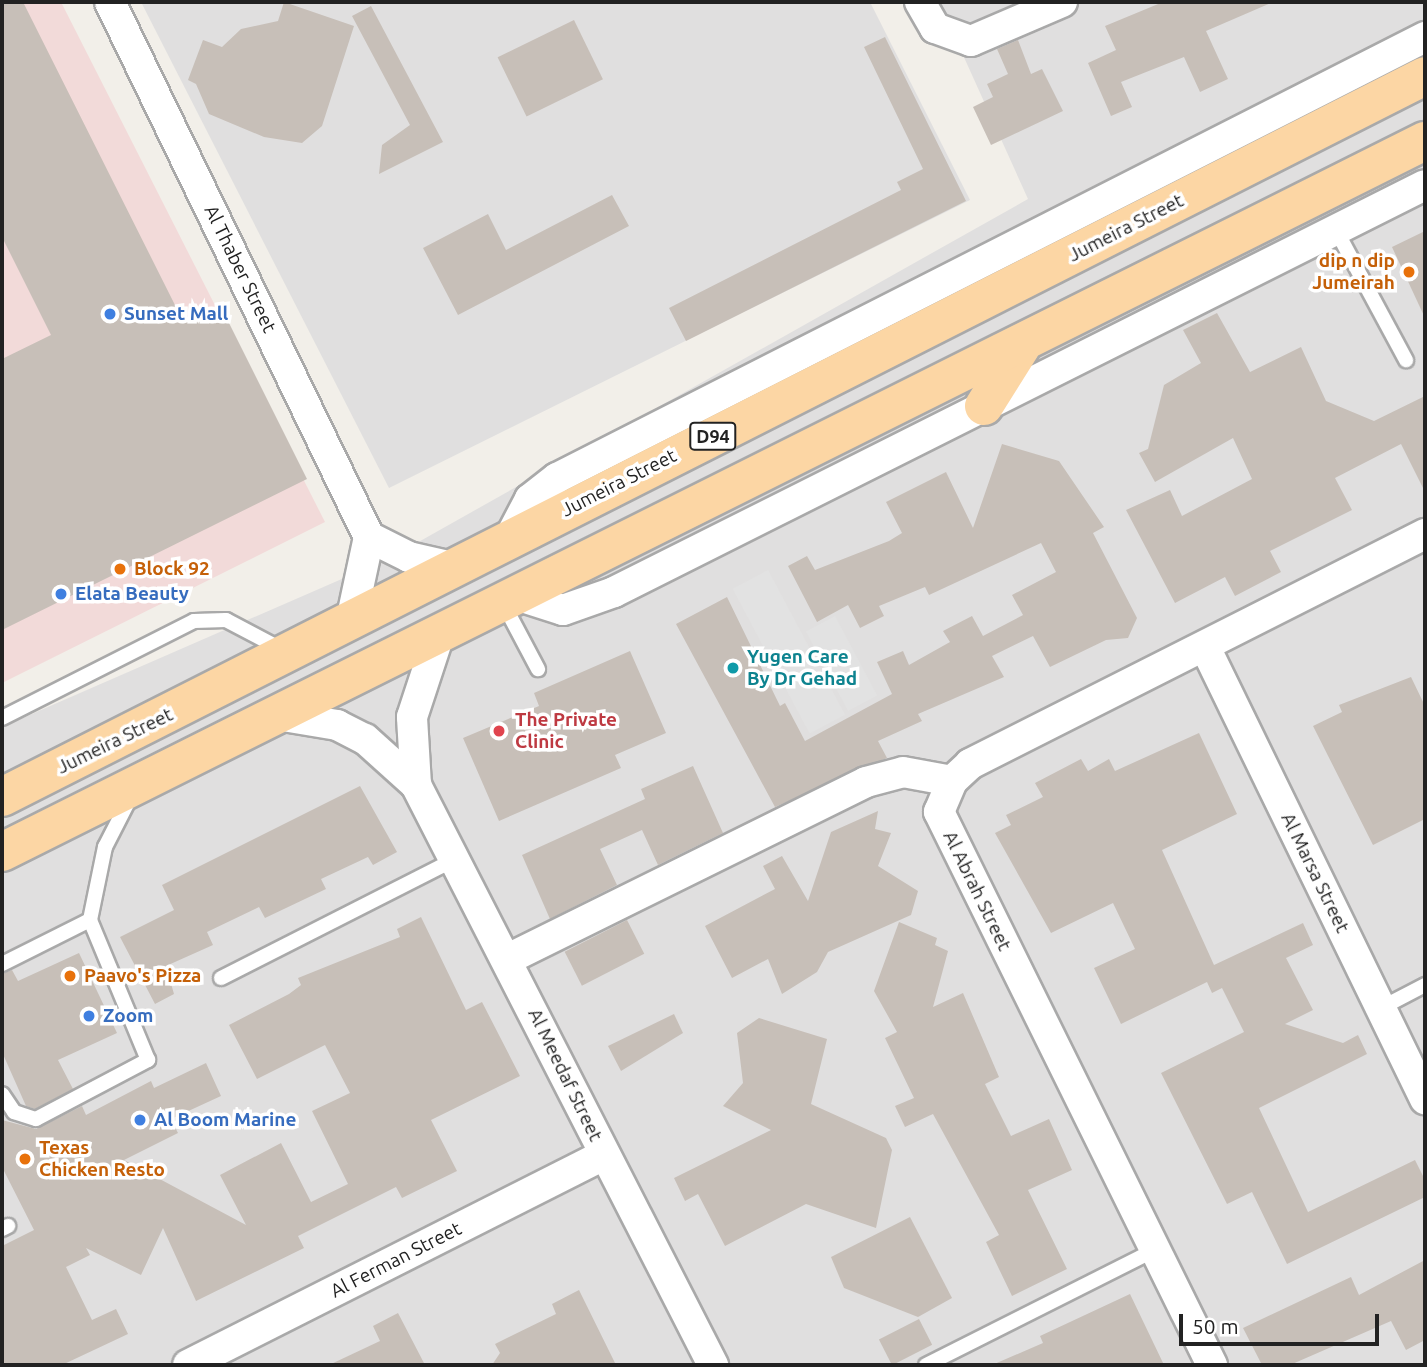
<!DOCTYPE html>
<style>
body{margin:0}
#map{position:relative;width:1427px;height:1367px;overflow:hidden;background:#f2efe9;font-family:Ubuntu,sans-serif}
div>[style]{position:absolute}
.residential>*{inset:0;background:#e0dfdf}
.commercial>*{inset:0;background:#f2dad9}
.parking>*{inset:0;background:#e2e2e2;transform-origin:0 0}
.building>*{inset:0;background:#c7bfb8;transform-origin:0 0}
.roads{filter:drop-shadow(2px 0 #a9a9a9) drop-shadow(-2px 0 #a9a9a9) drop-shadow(0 2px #a9a9a9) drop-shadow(0 -2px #a9a9a9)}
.lane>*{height:14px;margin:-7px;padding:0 7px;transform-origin:7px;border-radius:7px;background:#fff}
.street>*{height:30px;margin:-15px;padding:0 15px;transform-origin:15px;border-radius:15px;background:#fff}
.primary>*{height:38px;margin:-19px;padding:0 19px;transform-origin:19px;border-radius:19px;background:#fcd6a4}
.dots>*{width:19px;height:19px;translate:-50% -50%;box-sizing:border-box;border:4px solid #fff;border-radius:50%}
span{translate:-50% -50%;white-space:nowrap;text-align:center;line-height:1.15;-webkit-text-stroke:7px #fff;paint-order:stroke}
.shield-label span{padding:2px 5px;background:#fff;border:2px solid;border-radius:5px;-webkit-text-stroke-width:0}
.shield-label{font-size:18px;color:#222;font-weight:700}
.street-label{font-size:19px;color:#222}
.food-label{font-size:19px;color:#c56008;font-weight:700}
.right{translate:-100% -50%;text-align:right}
.left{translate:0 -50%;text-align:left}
.shop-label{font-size:19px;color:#366cbe;font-weight:700}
.culture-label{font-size:19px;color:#0d838f;font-weight:700}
.health-label{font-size:19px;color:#be3a42;font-weight:700}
.frame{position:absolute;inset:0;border:4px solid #222;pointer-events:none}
.scale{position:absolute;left:1179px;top:1314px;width:200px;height:32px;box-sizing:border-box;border:4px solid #222;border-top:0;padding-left:9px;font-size:21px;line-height:24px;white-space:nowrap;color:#222;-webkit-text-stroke:5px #fff;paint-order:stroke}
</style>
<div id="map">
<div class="residential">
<div style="clip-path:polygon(141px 2px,870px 2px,970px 200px,389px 488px)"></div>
<div style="clip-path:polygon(939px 2px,1425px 2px,1425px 1365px,2px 1365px,2px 727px,390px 558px,1028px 199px)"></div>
</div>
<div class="commercial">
<div style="clip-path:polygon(2px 2px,61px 2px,325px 522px,2px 683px)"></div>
</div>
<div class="parking">
<div style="left:768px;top:570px;width:164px;height:40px;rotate:62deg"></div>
<div style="left:835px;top:616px;width:90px;height:33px;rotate:62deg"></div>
</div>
<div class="building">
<div style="clip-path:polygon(2px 2px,23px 2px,184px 323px,220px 305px,307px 479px,2px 630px,2px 359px,51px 335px,2px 237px)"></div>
<div style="clip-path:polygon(284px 2px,354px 26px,322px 126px,302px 143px,264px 137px,209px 114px,196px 84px,188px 80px,203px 40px,222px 47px,241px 29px,278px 21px)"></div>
<div style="clip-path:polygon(1163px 2px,1273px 2px,1206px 31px,1228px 79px,1200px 92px,1184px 57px,1121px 82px,1132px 107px,1111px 116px,1088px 63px,1116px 50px,1105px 26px)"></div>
<div style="clip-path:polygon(371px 6px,443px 142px,379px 174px,382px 145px,410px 125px,352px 16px)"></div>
<div style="left:574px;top:20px;width:66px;height:85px;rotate:64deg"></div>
<div style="clip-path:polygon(885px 37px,966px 201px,686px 341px,669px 308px,901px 190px,897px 182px,923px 169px,864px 47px)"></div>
<div style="clip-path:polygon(1018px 40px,1031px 74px,1042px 69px,1063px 111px,991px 145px,973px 107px,993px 97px,987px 84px,1008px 74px,997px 49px)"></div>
<div style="clip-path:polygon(612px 195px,629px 226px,458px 315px,423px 248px,488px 214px,506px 250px)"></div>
<div style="clip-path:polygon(1425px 231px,1425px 318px,1392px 247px)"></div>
<div style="clip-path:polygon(1217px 313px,1250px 372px,1301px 347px,1326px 401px,1374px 421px,1425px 396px,1425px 492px,1401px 444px,1335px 478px,1352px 510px,1270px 551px,1281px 572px,1235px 596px,1225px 577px,1175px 603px,1126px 510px,1170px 490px,1182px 516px,1252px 479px,1233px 438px,1155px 482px,1139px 453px,1148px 449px,1164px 385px,1201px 363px,1183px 330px)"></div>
<div style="clip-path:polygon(1002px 444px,1059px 461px,1104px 527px,1093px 533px,1137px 618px,1128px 638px,1106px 640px,1050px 667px,1033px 636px,992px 656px,1004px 677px,918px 714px,922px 721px,878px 741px,887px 758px,775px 807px,676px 624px,727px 597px,780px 706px,785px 703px,805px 741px,892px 694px,877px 662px,903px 651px,909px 665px,950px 642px,943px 631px,972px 616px,983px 636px,1023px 615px,1012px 595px,1056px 572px,1041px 543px,929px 595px,925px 587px,879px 606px,884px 616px,860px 628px,848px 605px,817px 622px,788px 566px,807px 556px,815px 570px,889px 541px,902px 533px,886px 502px,946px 472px,973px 528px)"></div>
<div style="clip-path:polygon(630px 651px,666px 733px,615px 755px,621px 768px,499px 821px,463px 738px,539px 706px,534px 693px)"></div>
<div style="clip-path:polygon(1411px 677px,1425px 706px,1425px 819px,1373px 845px,1313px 726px,1342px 712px,1339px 705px)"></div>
<div style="clip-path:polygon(1199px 733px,1237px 814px,1162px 850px,1214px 965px,1303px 923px,1313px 945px,1286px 958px,1313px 1010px,1285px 1024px,1343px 1043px,1358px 1035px,1367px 1054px,1259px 1108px,1308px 1212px,1415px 1160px,1425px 1180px,1425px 1197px,1287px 1264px,1252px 1192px,1227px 1204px,1161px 1073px,1244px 1032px,1222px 988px,1212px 993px,1207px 982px,1121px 1024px,1094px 968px,1135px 949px,1113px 903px,1051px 933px,995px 833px,1011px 825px,1006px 815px,1043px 797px,1035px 783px,1081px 759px,1088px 771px,1109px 759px,1115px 771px)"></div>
<div style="clip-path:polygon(693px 766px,723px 833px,658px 865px,642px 830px,600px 849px,617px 885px,550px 919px,522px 855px,645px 799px,641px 789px)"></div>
<div style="clip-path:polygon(360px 786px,397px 852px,373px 865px,368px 857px,321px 879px,326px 889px,265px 918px,259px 907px,207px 932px,213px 945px,166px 966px,174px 994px,155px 1004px,120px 937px,174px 910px,162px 885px)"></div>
<div style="clip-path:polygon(878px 811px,875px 829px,891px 833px,878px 866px,918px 891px,911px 915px,828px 952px,817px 972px,782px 994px,768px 959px,732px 978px,705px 926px,775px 889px,763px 866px,782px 856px,808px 901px,831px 832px)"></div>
<div style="clip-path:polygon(421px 917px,466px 1010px,482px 1002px,520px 1076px,431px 1120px,457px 1171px,402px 1198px,396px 1187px,298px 1236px,304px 1248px,196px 1301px,163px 1228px,141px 1275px,86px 1248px,90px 1255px,66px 1267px,92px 1320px,116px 1309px,128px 1334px,62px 1365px,2px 1365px,2px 1246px,34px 1230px,2px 1167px,2px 1120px,36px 1129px,82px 1106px,86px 1115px,151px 1081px,154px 1088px,206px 1063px,221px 1096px,171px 1119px,178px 1133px,124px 1160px,246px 1225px,220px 1175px,281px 1143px,311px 1202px,348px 1184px,312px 1111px,350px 1093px,325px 1045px,257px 1079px,229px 1025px,289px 994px,301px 985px,298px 978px,400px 937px,397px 929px)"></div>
<div style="left:627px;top:920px;width:38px;height:70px;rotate:63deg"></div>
<div style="clip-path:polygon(899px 922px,937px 938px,935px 945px,948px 951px,933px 1007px,963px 993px,999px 1077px,985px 1084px,1011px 1136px,1049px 1119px,1072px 1170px,1028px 1190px,1067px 1269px,1012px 1296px,986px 1242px,999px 1235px,933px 1114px,905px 1127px,895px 1106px,914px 1098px,885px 1038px,897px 1032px,874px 991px)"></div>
<div style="clip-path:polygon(79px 953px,117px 1033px,58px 1060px,73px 1089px,35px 1109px,26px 1106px,2px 1052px,2px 974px,12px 970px,18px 981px)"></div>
<div style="clip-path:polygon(674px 1014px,683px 1033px,621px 1071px,608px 1046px)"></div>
<div style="clip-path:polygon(759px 1018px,827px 1039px,811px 1104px,886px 1138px,892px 1150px,876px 1228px,806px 1204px,725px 1246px,698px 1194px,685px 1201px,674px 1178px,771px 1130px,723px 1106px,743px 1083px,737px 1033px)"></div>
<div style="clip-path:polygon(910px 1217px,952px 1298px,918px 1317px,844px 1288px,831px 1257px)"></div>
<div style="clip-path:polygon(1425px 1260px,1425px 1340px,1406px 1350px,1391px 1321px,1290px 1365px,1262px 1365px,1243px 1328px,1351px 1277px,1359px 1295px)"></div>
<div style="clip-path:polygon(579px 1290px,616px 1365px,492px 1365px,500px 1353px,495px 1344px,556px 1314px,552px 1304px)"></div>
<div style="clip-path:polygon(1130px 1294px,1164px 1365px,992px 1365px,1043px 1343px,1040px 1336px)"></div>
<div style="clip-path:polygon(398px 1313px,425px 1365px,329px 1365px,380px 1341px,373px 1326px)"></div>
<div style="left:919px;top:1319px;width:29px;height:45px;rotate:63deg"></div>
</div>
<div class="roads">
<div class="lane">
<div style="left:1336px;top:230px;width:148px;rotate:61.7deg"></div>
<div style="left:503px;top:603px;width:75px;rotate:62.1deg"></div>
<div style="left:2px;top:718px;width:215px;rotate:-26.8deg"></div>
<div style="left:194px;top:621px;width:32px;rotate:-2deg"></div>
<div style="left:226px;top:620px;width:62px;rotate:27.8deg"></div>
<div style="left:2px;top:964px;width:98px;rotate:-26.6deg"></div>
<div style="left:221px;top:978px;width:261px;rotate:-26.9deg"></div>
<div style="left:1381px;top:1008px;width:50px;rotate:-27.6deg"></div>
<div style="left:2px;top:1094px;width:22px;rotate:56deg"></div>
<div style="left:14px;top:1112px;width:23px;rotate:18deg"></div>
<div style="left:36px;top:1119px;width:127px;rotate:-27.8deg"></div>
<div style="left:148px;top:1060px;width:152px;rotate:-112.5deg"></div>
<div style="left:90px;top:920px;width:75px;rotate:-78.4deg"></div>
<div style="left:105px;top:847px;width:53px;rotate:-62.9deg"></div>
<div style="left:2px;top:1229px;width:7px;rotate:-27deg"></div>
<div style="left:926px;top:1365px;width:254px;rotate:-26.7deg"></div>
</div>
<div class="street">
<div style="left:110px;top:2px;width:594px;rotate:64.17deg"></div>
<div style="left:369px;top:537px;width:86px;rotate:102.1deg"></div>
<div style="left:920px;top:2px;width:30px;rotate:60deg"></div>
<div style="left:935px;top:28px;width:38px;rotate:20deg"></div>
<div style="left:971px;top:41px;width:99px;rotate:-23.2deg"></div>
<div style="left:369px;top:537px;width:45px;rotate:26.6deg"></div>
<div style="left:409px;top:557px;width:44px;rotate:13.1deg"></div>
<div style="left:509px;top:539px;width:45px;rotate:-62.3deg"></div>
<div style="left:530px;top:499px;width:34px;rotate:-38deg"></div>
<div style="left:557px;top:478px;width:974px;rotate:-26.93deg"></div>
<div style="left:519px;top:596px;width:46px;rotate:17.7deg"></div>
<div style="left:563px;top:610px;width:54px;rotate:-19.4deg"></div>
<div style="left:614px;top:592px;width:907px;rotate:-26.65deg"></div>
<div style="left:1205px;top:647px;width:503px;rotate:64.05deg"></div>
<div style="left:277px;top:715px;width:61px;rotate:9.5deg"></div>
<div style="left:337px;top:725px;width:31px;rotate:27deg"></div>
<div style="left:365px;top:739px;width:69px;rotate:42deg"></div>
<div style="left:416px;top:785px;width:652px;rotate:62.88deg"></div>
<div style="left:416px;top:785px;width:68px;rotate:-93.4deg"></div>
<div style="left:412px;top:717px;width:86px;rotate:-71.8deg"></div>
<div style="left:508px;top:959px;width:399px;rotate:-26.3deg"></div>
<div style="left:866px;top:782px;width:38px;rotate:-15deg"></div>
<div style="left:903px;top:772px;width:50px;rotate:10.4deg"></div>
<div style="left:188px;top:1365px;width:466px;rotate:-26.8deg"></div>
<div style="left:1212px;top:1365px;width:617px;rotate:-116.27deg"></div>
<div style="left:939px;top:812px;width:34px;rotate:-67deg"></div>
<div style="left:952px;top:781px;width:25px;rotate:-43deg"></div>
<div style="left:970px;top:764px;width:510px;rotate:-26.82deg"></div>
</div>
<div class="primary">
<div style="left:984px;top:406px;width:70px;rotate:-57.9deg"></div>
<div style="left:2px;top:797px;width:1595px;rotate:-26.87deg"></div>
<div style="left:2px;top:852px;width:1591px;rotate:-26.55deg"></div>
</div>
</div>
<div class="dots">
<div style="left:1409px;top:272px;background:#e8710a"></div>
<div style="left:110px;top:314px;background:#3f7fe0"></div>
<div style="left:120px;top:569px;background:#e8710a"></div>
<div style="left:61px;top:594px;background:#3f7fe0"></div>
<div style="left:733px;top:668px;background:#0f9aa8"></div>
<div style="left:499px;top:731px;background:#e0444e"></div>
<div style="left:70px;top:976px;background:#e8710a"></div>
<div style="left:89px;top:1016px;background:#3f7fe0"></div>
<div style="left:140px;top:1120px;background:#3f7fe0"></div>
<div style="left:25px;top:1159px;background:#e8710a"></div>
</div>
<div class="shield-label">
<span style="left:713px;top:436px">D94</span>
</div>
<div class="street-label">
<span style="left:1126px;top:228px;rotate:-27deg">Jumeira Street</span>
<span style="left:240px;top:269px;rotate:64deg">Al Thaber Street</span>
<span style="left:619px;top:483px;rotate:-27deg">Jumeira Street</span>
<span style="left:115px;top:741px;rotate:-26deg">Jumeira Street</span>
<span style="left:1315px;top:873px;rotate:64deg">Al Marsa Street</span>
<span style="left:977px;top:891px;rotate:64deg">Al Abrah Street</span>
<span style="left:565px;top:1075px;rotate:64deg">Al Meedaf Street</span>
<span style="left:396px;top:1260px;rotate:-27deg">Al Ferman Street</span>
</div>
<div class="food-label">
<span class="right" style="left:1395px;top:272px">dip n dip<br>Jumeirah</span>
<span class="left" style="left:134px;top:569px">Block 92</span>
<span class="left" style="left:84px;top:976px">Paavo's Pizza</span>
<span class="left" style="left:39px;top:1159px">Texas<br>Chicken Resto</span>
</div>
<div class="shop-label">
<span class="left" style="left:124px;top:314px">Sunset Mall</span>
<span class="left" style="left:75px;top:594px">Elata Beauty</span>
<span class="left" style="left:103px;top:1016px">Zoom</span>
<span class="left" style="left:154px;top:1120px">Al Boom Marine</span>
</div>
<div class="culture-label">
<span class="left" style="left:747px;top:668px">Yugen Care<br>By Dr Gehad</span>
</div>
<div class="health-label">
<span class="left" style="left:515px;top:731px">The Private<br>Clinic</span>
</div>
<div class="frame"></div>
<div class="scale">50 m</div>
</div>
